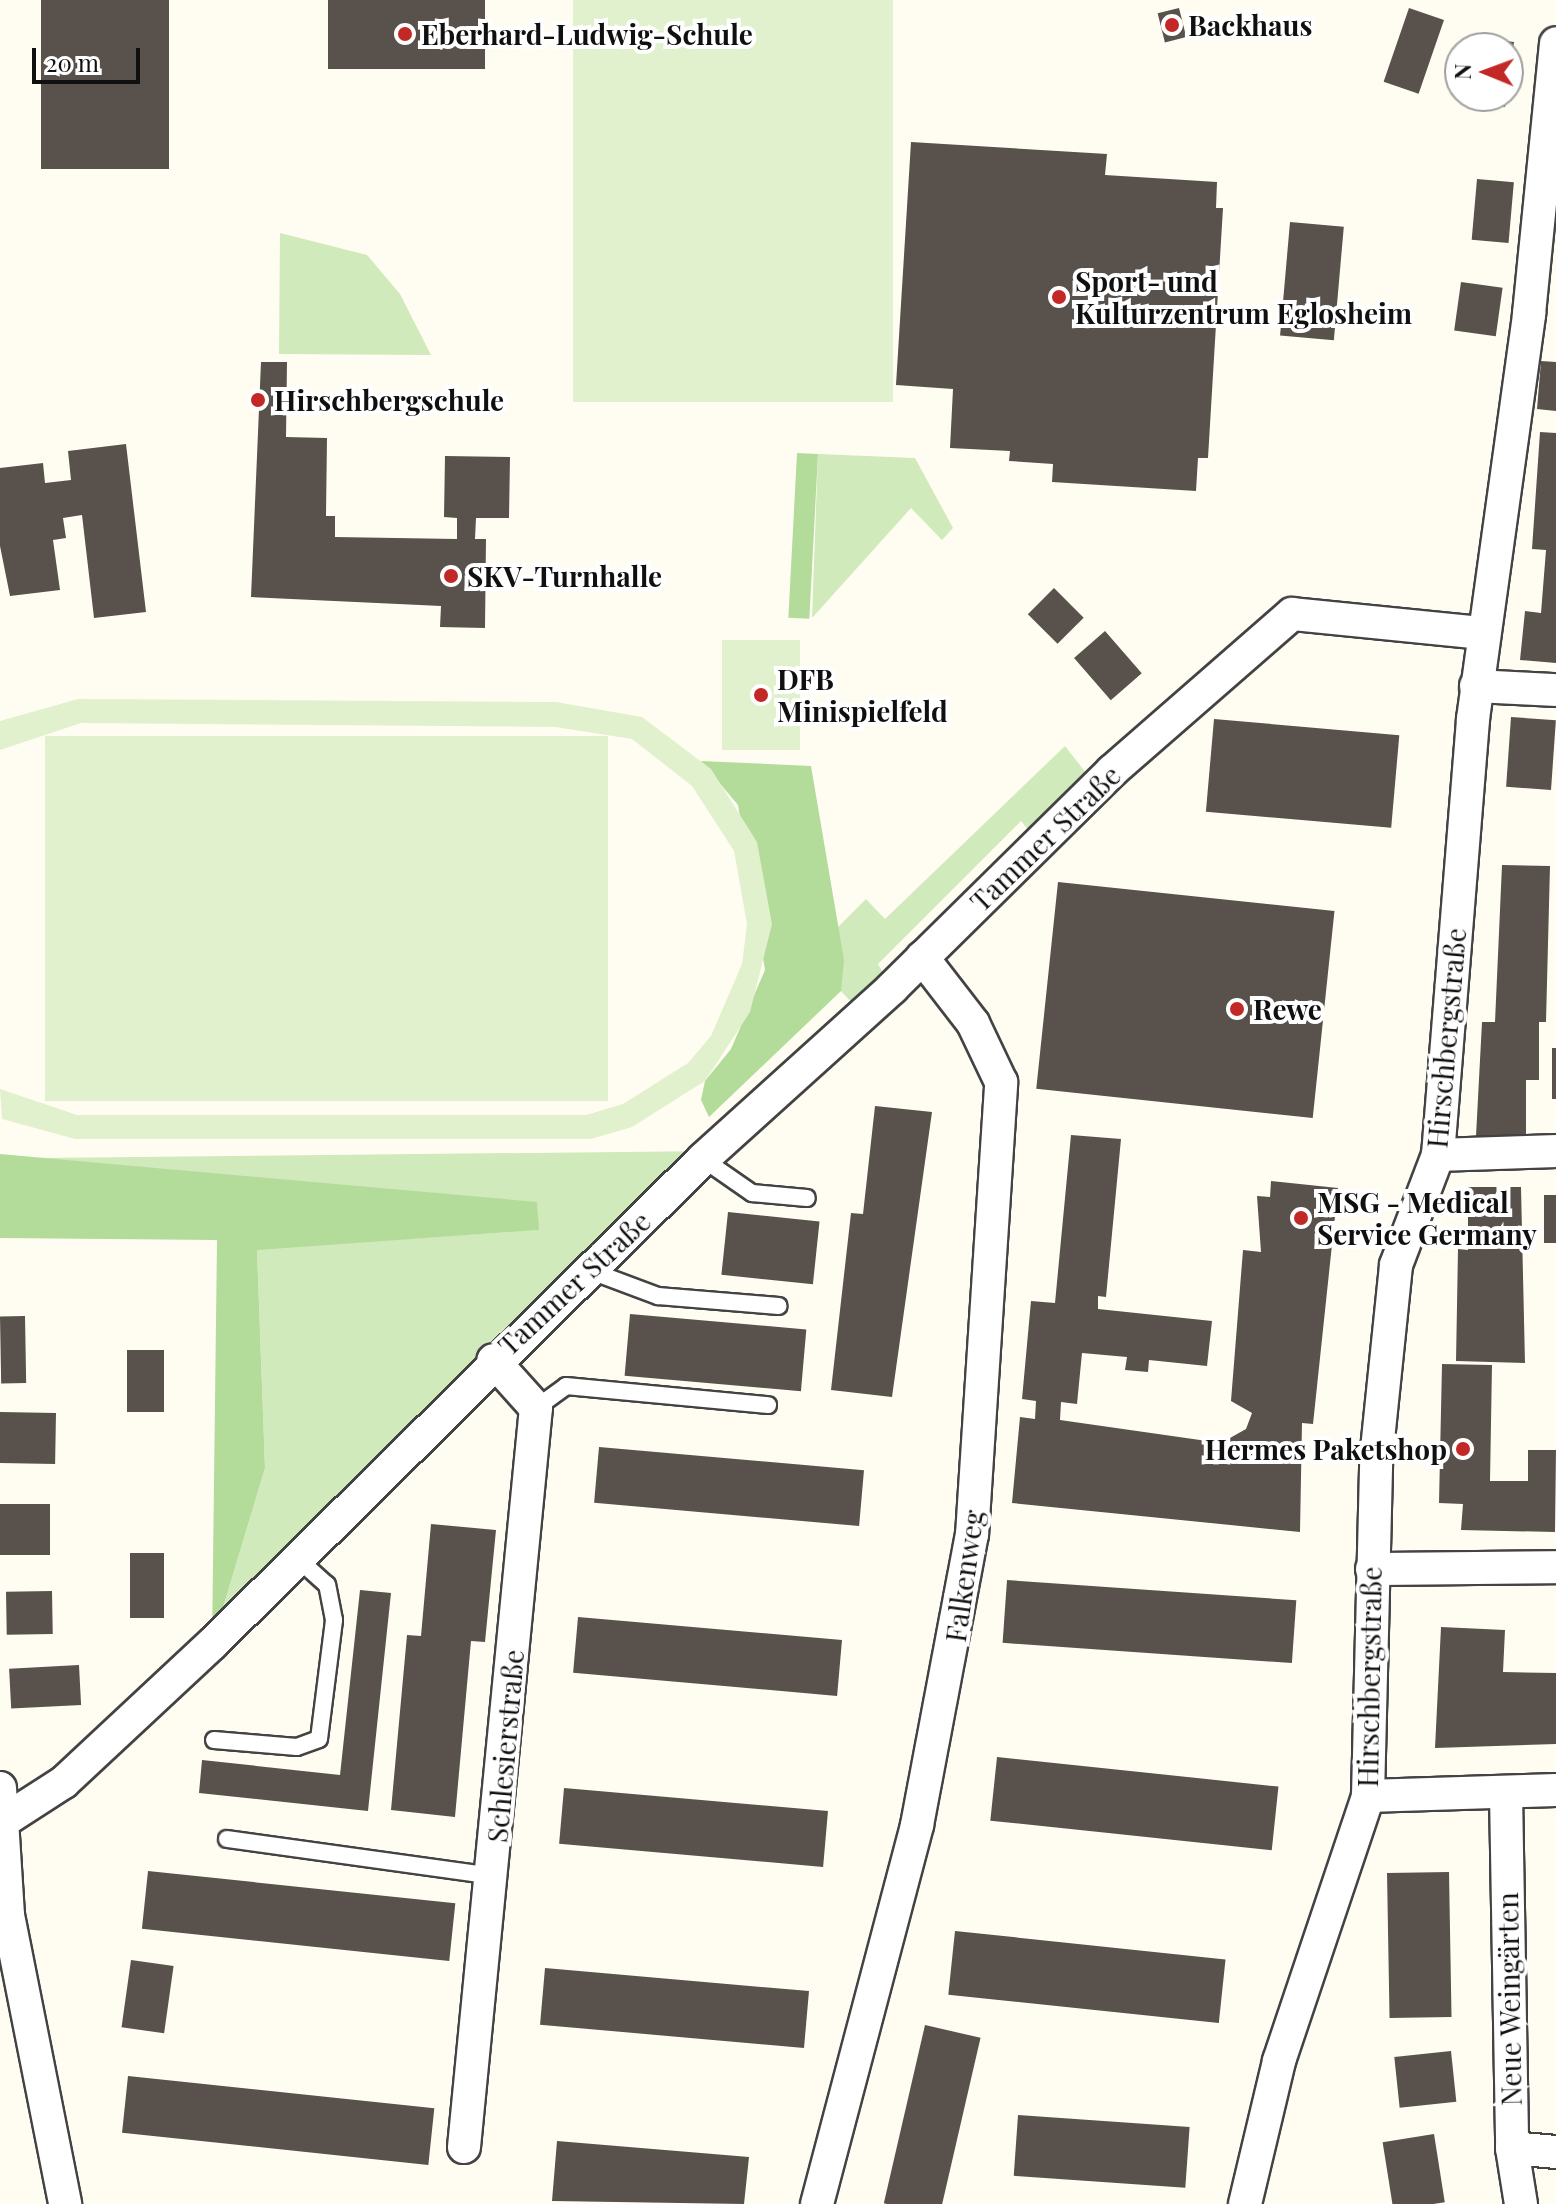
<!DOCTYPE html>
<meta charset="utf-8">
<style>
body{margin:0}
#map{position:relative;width:1556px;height:2204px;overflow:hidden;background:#fffdf2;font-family:"Playfair Display",serif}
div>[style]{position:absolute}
.green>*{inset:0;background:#d0eabb}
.forest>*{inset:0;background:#b3db9a;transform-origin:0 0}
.pitch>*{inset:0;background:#e2f1cd;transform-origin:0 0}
.building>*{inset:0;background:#58514c;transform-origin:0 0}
.roads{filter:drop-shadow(2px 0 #434343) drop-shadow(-2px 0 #434343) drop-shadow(0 2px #434343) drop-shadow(0 -2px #434343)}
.lane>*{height:16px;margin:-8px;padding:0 8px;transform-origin:8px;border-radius:8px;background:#fff}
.street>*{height:32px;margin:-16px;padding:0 16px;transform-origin:16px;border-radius:16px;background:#fff}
.dots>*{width:22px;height:22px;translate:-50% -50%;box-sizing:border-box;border:4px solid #fff;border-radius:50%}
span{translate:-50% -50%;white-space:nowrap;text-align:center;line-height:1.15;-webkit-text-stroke:8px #fff;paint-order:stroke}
.poi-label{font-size:28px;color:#101010;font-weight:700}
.left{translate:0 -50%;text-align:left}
.right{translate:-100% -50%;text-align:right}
.street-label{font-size:28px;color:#101010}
.north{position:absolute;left:1444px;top:32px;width:80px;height:80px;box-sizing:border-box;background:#fff;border:2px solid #9f9f9f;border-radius:50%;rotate:271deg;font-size:22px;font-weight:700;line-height:32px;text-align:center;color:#101010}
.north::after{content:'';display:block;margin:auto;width:28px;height:36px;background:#c22825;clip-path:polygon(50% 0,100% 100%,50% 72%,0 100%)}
.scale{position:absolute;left:32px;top:48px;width:108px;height:36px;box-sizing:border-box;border:4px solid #101010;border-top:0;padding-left:10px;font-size:24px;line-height:28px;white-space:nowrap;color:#101010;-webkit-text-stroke:6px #fff;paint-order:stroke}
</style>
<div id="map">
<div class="green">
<div style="clip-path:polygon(280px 233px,367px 255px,400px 294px,431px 355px,279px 354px)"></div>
<div style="clip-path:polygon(818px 454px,915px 458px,953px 528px,942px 540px,911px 508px,812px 618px)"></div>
<div style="clip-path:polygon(1065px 746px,1097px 787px,1040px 844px,1021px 821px,878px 964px,892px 988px,862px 1014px,841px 991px,838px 927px,866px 899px,885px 919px)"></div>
<div style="clip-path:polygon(712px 1151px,212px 1644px,265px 1468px,257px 1249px,538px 1230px,537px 1203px,40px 1158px)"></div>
</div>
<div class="forest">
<div style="left:797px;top:453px;width:21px;height:165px;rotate:3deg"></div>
<div style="clip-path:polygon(701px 761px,811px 766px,844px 960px,841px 991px,709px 1117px,701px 1100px,705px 1081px,731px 1049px,765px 970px,738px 805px)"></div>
<div style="clip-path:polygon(0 1154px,537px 1202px,539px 1230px,257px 1250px,265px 1468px,212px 1644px,217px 1240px,0 1238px)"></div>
</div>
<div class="pitch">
<div style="left:573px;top:0;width:320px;height:402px"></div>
<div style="left:722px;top:640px;width:78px;height:110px"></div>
<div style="clip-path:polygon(78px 699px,556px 702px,642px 717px,711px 769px,757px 842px,772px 924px,750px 1012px,705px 1081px,632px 1127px,591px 1139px,75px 1139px,2px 1119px,0 1089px,77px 1115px,586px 1115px,623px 1104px,688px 1063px,711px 1036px,742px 964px,747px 924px,734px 851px,692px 786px,632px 739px,555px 727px,81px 723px,0 750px,0 721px)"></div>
<div style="left:45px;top:736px;width:563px;height:365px"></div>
</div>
<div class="building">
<div style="left:41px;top:0;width:128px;height:169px"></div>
<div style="left:328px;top:0;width:157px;height:69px"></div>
<div style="left:1179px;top:8px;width:30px;height:22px;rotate:76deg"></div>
<div style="left:1409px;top:8px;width:37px;height:78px;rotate:19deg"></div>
<div style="clip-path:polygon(1473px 37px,1514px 42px,1510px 70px,1508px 48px,1472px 48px)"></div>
<div style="clip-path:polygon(1465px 96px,1506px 96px,1505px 107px)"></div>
<div style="clip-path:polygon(911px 142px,1107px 154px,1105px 175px,1217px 182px,1216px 208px,1223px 208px,1208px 458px,1198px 458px,1196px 491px,1052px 482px,1053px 464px,1009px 461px,1010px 451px,950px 448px,953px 389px,896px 385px)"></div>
<div style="left:1477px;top:179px;width:37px;height:61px;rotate:5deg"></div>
<div style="left:1290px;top:222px;width:54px;height:114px;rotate:5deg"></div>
<div style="left:1461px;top:282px;width:42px;height:49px;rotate:8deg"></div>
<div style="clip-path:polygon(1541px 361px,1556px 362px,1556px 411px,1537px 409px)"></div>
<div style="clip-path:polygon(261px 362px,287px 362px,286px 437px,327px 438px,326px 516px,335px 516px,335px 537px,457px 539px,457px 518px,444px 517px,445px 456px,510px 457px,509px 518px,476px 518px,475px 539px,486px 539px,485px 628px,440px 627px,441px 606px,251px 597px)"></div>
<div style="clip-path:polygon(1540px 432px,1556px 433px,1556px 663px,1520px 660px,1525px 611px,1541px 613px,1546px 550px,1532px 549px)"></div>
<div style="clip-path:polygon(126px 444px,146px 612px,94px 618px,82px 515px,63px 518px,66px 538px,53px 540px,60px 590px,10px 596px,0 546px,0 468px,43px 463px,45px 483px,71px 480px,68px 451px)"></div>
<div style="left:1054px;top:588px;width:42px;height:37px;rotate:45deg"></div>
<div style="left:1105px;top:631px;width:56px;height:41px;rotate:49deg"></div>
<div style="left:1511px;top:717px;width:45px;height:70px;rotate:4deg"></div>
<div style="left:1214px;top:719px;width:186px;height:93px;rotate:5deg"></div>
<div style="clip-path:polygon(1502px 865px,1550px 866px,1546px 1022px,1539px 1022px,1539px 1080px,1526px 1080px,1526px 1136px,1476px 1136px,1482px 1022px,1495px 1022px)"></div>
<div style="left:1058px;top:882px;width:278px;height:208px;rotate:6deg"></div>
<div style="left:1552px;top:1048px;width:4px;height:51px"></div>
<div style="clip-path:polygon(875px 1106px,932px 1112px,892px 1397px,831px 1390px,851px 1213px,863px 1214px)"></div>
<div style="clip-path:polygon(1071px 1135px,1121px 1139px,1106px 1297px,1098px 1296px,1098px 1309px,1212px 1321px,1207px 1366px,1149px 1360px,1148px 1372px,1125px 1370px,1127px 1357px,1082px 1353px,1077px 1404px,1061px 1402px,1060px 1420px,1221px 1443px,1246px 1429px,1252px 1413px,1231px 1401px,1243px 1250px,1261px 1252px,1257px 1196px,1270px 1197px,1271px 1181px,1338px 1188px,1313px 1424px,1302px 1423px,1300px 1532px,1012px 1503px,1020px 1417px,1035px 1419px,1036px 1401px,1022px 1399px,1031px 1301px,1055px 1303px)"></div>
<div style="clip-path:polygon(1468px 1187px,1521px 1187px,1525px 1363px,1456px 1361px,1458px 1249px,1468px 1250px)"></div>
<div style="left:1544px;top:1195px;width:12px;height:48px"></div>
<div style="left:728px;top:1212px;width:92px;height:63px;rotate:6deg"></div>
<div style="left:630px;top:1314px;width:177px;height:62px;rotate:5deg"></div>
<div style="left:25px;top:1316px;width:67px;height:25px;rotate:89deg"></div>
<div style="left:127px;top:1350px;width:37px;height:62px"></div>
<div style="clip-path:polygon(1442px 1364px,1492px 1365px,1490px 1481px,1528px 1481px,1528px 1450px,1556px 1450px,1555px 1532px,1461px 1530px,1463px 1504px,1439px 1503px)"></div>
<div style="left:0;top:1412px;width:56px;height:51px;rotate:1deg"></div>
<div style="left:599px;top:1447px;width:266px;height:56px;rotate:5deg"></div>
<div style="left:50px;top:1504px;width:51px;height:50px;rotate:90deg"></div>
<div style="clip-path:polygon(431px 1524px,496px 1530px,485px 1642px,471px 1641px,455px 1817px,391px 1810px,407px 1635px,421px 1636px)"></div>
<div style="left:130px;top:1553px;width:34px;height:65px"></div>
<div style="left:1007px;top:1580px;width:290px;height:63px;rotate:4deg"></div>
<div style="clip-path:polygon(360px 1590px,391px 1593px,368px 1811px,199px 1793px,202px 1760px,340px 1775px)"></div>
<div style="left:52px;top:1591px;width:43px;height:46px;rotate:89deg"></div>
<div style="left:578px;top:1617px;width:265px;height:56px;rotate:5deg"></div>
<div style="clip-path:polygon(1441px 1627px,1505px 1630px,1503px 1672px,1556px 1673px,1556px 1744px,1435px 1748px)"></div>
<div style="left:79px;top:1665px;width:40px;height:70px;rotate:87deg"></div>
<div style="left:997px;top:1757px;width:283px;height:64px;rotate:6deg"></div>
<div style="left:564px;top:1788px;width:265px;height:56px;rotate:5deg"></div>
<div style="left:148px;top:1871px;width:309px;height:58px;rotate:6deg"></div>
<div style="left:1449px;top:1872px;width:145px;height:62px;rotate:89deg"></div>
<div style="left:955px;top:1931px;width:272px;height:64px;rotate:6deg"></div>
<div style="left:131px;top:1960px;width:43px;height:68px;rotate:8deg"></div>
<div style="left:545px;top:1968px;width:265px;height:57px;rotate:5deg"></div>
<div style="left:925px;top:2025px;width:57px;height:183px;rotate:13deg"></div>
<div style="left:1451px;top:2051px;width:51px;height:57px;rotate:84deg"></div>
<div style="left:128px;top:2076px;width:308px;height:57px;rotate:6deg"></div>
<div style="left:1018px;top:2115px;width:172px;height:61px;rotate:4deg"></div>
<div style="left:1434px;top:2134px;width:69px;height:52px;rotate:81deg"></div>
<div style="clip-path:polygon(557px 2141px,749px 2157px,744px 2204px,552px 2201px)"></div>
</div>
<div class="roads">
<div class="lane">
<div style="left:703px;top:1159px;width:60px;rotate:34.8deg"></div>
<div style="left:752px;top:1193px;width:55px;rotate:5.2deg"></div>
<div style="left:591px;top:1271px;width:72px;rotate:20.5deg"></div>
<div style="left:658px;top:1296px;width:121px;rotate:4.7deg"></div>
<div style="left:536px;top:1408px;width:37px;rotate:-36deg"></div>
<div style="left:566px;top:1386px;width:203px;rotate:5.4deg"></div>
<div style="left:214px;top:1740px;width:83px;rotate:4.8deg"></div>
<div style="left:297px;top:1747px;width:23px;rotate:-20deg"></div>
<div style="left:319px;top:1739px;width:120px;rotate:-82.8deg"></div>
<div style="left:334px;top:1620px;width:36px;rotate:-101deg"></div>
<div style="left:327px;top:1585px;width:40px;rotate:-138deg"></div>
<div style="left:227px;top:1839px;width:269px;rotate:7.9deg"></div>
</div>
<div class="street">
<div style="left:1476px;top:686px;width:80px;rotate:2.9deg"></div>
<div style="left:1438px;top:1155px;width:118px;rotate:-1.9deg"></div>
<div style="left:1372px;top:1569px;width:184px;rotate:-0.6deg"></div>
<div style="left:0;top:1788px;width:127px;rotate:86.4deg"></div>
<div style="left:8px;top:1915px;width:295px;rotate:78.8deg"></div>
<div style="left:1506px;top:1793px;width:355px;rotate:89deg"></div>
<div style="left:1512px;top:2148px;width:57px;rotate:80.9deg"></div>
<div style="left:1368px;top:1796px;width:188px;rotate:-1.8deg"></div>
<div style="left:5px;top:1820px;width:70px;rotate:-32.8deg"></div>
<div style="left:64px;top:1782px;width:202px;rotate:-43deg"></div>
<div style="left:212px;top:1644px;width:690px;rotate:-44.65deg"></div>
<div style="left:703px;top:1159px;width:255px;rotate:-42.1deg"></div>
<div style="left:892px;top:988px;width:309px;rotate:-44.6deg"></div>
<div style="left:1112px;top:771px;width:239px;rotate:-41.1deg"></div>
<div style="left:1292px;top:614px;width:191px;rotate:5.7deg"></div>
<div style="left:464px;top:2147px;width:742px;rotate:-84.44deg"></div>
<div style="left:536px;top:1408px;width:64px;rotate:-131.9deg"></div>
<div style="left:1512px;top:2148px;width:44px;rotate:5.2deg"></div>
<div style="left:817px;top:2204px;width:392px;rotate:-75.2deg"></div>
<div style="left:917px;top:1825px;width:295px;rotate:-79.3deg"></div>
<div style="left:972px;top:1535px;width:454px;rotate:-86.3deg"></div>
<div style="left:1001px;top:1082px;width:65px;rotate:-115.4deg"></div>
<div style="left:973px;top:1023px;width:83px;rotate:-127.7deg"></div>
<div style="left:1245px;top:2204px;width:147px;rotate:-76.6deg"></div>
<div style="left:1279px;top:2061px;width:280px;rotate:-71.4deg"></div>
<div style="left:1368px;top:1796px;width:337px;rotate:-88.6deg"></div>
<div style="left:1376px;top:1459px;width:195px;rotate:-84.1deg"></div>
<div style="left:1396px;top:1265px;width:118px;rotate:-69.1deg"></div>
<div style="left:1438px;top:1155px;width:437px;rotate:-85.4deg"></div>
<div style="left:1473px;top:719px;width:409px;rotate:-82.1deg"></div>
<div style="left:1529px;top:314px;width:272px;rotate:-84.3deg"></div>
</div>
</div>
<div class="dots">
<div style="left:1172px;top:25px;background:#c22825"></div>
<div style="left:405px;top:34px;background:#c22825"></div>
<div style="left:1059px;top:297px;background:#c22825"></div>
<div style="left:258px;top:400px;background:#c22825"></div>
<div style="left:451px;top:576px;background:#c22825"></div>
<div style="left:761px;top:695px;background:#c22825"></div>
<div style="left:1237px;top:1009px;background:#c22825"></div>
<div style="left:1301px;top:1218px;background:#c22825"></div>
<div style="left:1463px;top:1449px;background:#c22825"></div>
</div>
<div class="poi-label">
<span class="left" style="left:1188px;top:25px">Backhaus</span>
<span class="left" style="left:421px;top:34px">Eberhard-Ludwig-Schule</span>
<span class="left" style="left:1075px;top:297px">Sport- und<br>Kulturzentrum Eglosheim</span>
<span class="left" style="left:274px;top:400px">Hirschbergschule</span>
<span class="left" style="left:467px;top:576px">SKV-Turnhalle</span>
<span class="left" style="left:777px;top:695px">DFB<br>Minispielfeld</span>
<span class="left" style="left:1253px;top:1009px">Rewe</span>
<span class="left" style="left:1317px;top:1218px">MSG - Medical<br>Service Germany</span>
<span class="right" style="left:1447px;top:1449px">Hermes Paketshop</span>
</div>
<div class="street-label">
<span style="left:1045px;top:838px;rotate:-44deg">Tammer Straße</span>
<span style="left:1446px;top:1038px;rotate:-85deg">Hirschbergstraße</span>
<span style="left:574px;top:1283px;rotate:-43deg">Tammer Straße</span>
<span style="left:964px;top:1576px;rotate:-82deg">Falkenweg</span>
<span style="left:1369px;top:1677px;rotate:-89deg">Hirschbergstraße</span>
<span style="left:505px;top:1746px;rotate:-85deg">Schlesierstraße</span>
<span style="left:1509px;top:1999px;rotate:-91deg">Neue Weingärten</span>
</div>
<div class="north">N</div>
<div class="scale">20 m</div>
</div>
